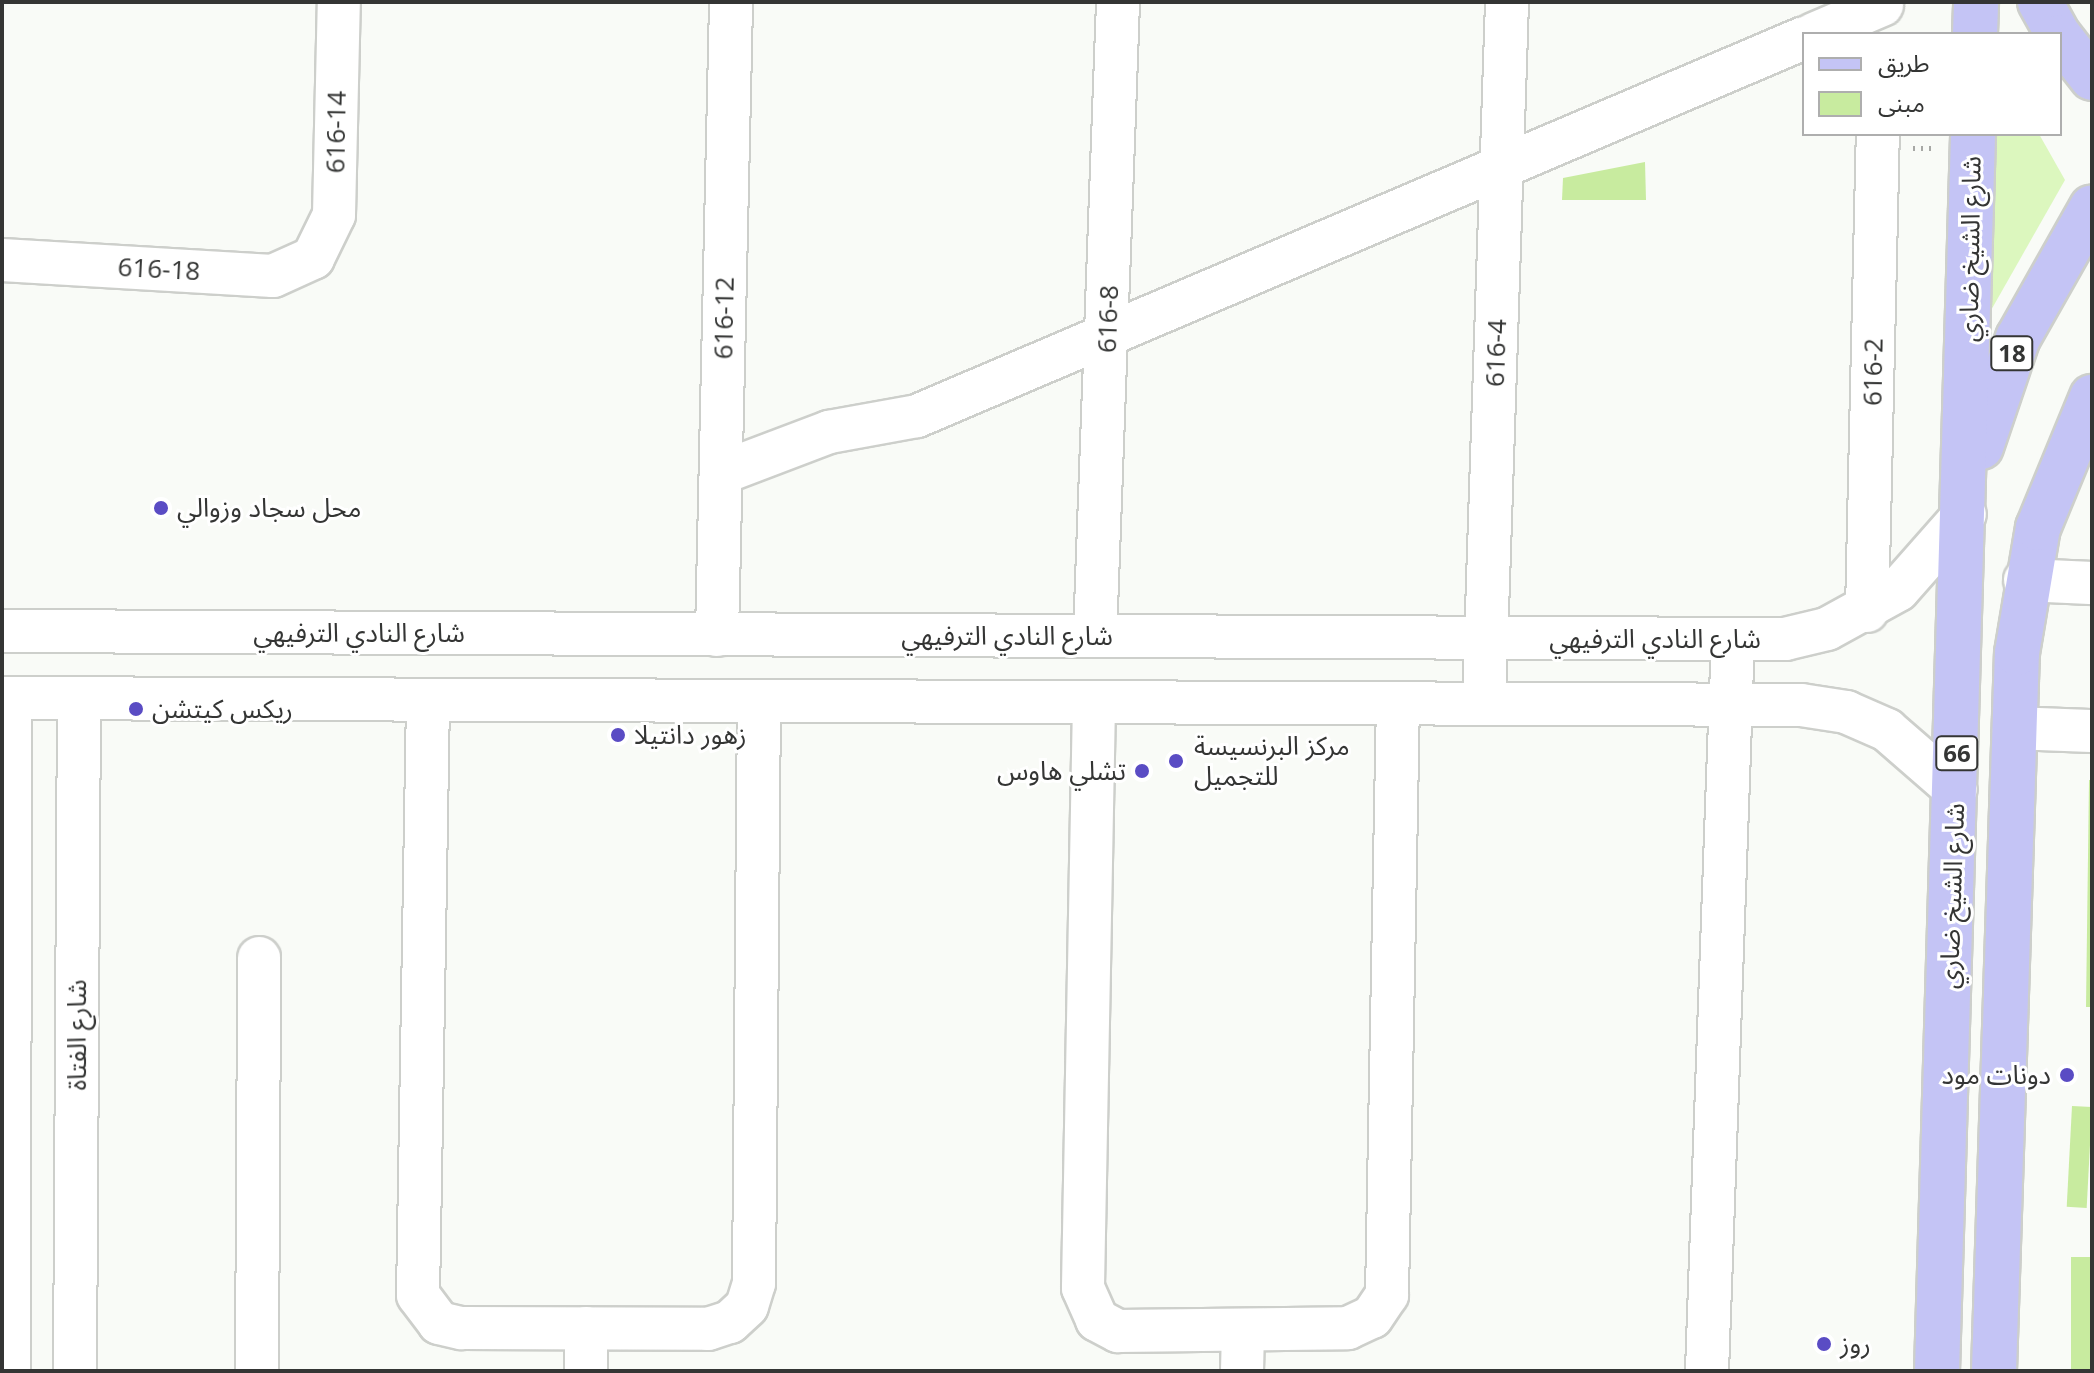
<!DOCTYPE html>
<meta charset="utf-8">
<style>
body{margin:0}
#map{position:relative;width:2094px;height:1373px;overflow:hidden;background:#f9fbf7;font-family:"Open Sans","Noto Sans Arabic",sans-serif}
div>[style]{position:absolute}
.green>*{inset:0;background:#dcf7be}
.building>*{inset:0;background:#c8eb9f;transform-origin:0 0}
.path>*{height:5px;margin-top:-2.5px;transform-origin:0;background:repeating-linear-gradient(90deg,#a7a8a5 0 2px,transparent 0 8px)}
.roads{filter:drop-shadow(2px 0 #cdcfcb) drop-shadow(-2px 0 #cdcfcb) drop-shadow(0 2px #cdcfcb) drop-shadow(0 -2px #cdcfcb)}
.minor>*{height:42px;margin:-21px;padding:0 21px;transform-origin:21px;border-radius:21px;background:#fff}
.major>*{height:44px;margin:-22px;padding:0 22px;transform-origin:22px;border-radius:22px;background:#c4c4f5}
.dots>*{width:22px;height:22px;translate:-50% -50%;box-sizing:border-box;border:4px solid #fff;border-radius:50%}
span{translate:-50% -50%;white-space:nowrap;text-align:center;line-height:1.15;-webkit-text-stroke:6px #fff;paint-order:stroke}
.shield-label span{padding:2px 6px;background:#fff;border:2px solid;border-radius:6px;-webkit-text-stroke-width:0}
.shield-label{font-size:24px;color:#343534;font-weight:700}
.street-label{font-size:26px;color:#343534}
.poi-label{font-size:26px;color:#343534}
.left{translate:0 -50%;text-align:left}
.right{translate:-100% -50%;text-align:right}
.frame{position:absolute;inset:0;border:4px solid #343534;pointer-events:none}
.legend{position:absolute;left:1802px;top:32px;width:260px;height:104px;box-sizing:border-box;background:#fff;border:2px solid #aeaeae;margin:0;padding:10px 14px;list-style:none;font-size:24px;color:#343534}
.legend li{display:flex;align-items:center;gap:16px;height:40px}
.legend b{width:40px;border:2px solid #aeaeae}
</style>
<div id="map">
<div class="green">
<div style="clip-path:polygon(1994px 134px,2039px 134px,2065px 180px,1990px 312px)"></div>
</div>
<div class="building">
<div style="clip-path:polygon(1645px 162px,1646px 200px,1562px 200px,1563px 178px)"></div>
<div style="clip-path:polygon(2089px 780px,2092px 780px,2092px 1007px,2086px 1007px)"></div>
<div style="left:2072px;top:1106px;width:20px;height:101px;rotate:3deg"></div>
<div style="left:2071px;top:1257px;width:21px;height:114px"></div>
</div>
<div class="path">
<div style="left:1913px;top:148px;width:22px"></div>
</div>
<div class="roads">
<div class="minor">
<div style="left:1814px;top:34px;width:74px;rotate:-23.1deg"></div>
<div style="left:2px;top:260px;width:271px;rotate:3.4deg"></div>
<div style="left:273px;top:276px;width:44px;rotate:-24.2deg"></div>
<div style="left:313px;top:258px;width:48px;rotate:-64deg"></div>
<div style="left:334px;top:215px;width:213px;rotate:-88.7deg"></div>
<div style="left:721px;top:473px;width:116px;rotate:-20.8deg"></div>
<div style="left:829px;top:432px;width:89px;rotate:-10.3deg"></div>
<div style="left:917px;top:416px;width:964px;rotate:-23.08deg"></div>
<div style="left:2025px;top:580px;width:67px;rotate:2.6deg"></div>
<div style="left:1867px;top:611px;width:477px;rotate:-88.7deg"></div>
<div style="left:2px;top:631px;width:1783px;rotate:0.26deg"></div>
<div style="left:1785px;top:639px;width:43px;rotate:-13.4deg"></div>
<div style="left:1827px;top:629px;width:81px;rotate:-28.8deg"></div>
<div style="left:1898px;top:590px;width:101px;rotate:-48.6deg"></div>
<div style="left:717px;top:635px;width:633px;rotate:-88.73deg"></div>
<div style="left:1095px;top:636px;width:634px;rotate:-87.92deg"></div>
<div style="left:2px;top:698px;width:1799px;rotate:0.22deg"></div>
<div style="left:1801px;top:705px;width:46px;rotate:8.8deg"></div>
<div style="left:1846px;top:712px;width:45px;rotate:23.7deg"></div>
<div style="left:1887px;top:730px;width:91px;rotate:41deg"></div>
<div style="left:428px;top:700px;width:595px;rotate:90.96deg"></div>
<div style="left:418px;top:1295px;width:35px;rotate:53deg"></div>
<div style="left:439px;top:1323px;width:23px;rotate:13deg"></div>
<div style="left:461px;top:1328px;width:247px;rotate:0.2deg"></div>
<div style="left:708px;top:1329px;width:23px;rotate:-18deg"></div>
<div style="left:730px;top:1322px;width:23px;rotate:-43deg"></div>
<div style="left:747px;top:1306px;width:24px;rotate:-73deg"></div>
<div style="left:754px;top:1283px;width:582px;rotate:-89.51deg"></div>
<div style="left:1094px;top:703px;width:585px;rotate:91.08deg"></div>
<div style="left:1083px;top:1288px;width:35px;rotate:66deg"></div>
<div style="left:1097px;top:1320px;width:24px;rotate:28deg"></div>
<div style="left:1118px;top:1331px;width:230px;rotate:-0.7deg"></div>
<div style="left:1348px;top:1328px;width:26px;rotate:-25deg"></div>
<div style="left:1372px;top:1317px;width:27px;rotate:-56deg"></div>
<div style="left:1387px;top:1295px;width:592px;rotate:-88.94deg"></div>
<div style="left:1484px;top:703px;width:701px;rotate:-88.12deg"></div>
<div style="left:2014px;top:728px;width:78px;rotate:2.2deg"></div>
<div style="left:586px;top:1328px;width:43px;rotate:90deg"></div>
<div style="left:9px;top:1371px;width:673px;rotate:-89.91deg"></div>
<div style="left:75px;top:1371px;width:673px;rotate:-89.66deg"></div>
<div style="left:257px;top:1371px;width:413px;rotate:-89.7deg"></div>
<div style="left:1242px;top:1371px;width:41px;rotate:-88.6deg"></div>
<div style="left:1707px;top:1371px;width:732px;rotate:-87.97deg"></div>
</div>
<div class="major">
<div style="left:2040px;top:2px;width:37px;rotate:61deg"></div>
<div style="left:1975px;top:34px;width:32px;rotate:-88deg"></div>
<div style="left:2060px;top:37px;width:52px;rotate:52deg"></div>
<div style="left:1981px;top:447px;width:115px;rotate:-71.3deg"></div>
<div style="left:2018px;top:338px;width:150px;rotate:-60.5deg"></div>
<div style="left:1937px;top:1371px;width:1238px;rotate:-88.33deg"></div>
<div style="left:1994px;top:1371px;width:718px;rotate:-88.17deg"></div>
<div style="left:2017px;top:653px;width:127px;rotate:-80.5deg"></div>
<div style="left:2038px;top:528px;width:142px;rotate:-67.6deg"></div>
</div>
</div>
<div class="dots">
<div style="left:161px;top:508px;background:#5a4cc4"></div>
<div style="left:136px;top:709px;background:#5a4cc4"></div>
<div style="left:618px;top:735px;background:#5a4cc4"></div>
<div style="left:1176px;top:761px;background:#5a4cc4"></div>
<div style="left:1142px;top:771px;background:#5a4cc4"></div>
<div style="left:2067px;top:1075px;background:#5a4cc4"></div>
<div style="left:1824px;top:1344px;background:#5a4cc4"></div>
</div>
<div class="shield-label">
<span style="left:2012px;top:353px">18</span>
<span style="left:1957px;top:753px">66</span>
</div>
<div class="street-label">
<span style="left:336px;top:132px;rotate:-89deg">616-14</span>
<span style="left:1970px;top:249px;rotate:-89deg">شارع الشيخ ضاري</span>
<span style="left:159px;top:269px;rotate:3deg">616-18</span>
<span style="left:724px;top:318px;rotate:-89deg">616-12</span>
<span style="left:1108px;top:319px;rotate:-88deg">616-8</span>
<span style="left:1496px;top:353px;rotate:-88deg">616-4</span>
<span style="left:1873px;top:372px;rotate:-89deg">616-2</span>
<span style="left:359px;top:633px">شارع النادي الترفيهي</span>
<span style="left:1007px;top:636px">شارع النادي الترفيهي</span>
<span style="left:1655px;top:639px">شارع النادي الترفيهي</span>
<span style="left:1952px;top:896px;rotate:-88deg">شارع الشيخ ضاري</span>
<span style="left:77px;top:1035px;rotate:-90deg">شارع الفتاة</span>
</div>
<div class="poi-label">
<span class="left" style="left:177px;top:508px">محل سجاد وزوالي</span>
<span class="left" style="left:152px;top:709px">ريكس كيتشن</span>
<span class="left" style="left:634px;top:735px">زهور دانتيلا</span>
<span class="left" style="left:1194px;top:761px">مركز البرنسيسة<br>للتجميل</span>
<span class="right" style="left:1126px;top:771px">تشلي هاوس</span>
<span class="right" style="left:2051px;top:1075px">دونات مود</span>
<span class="left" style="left:1840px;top:1344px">روز</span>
</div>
<div class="frame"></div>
<ul class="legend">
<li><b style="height:10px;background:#c4c4f5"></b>طريق</li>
<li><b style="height:22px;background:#c8eb9f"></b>مبنى</li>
</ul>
</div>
